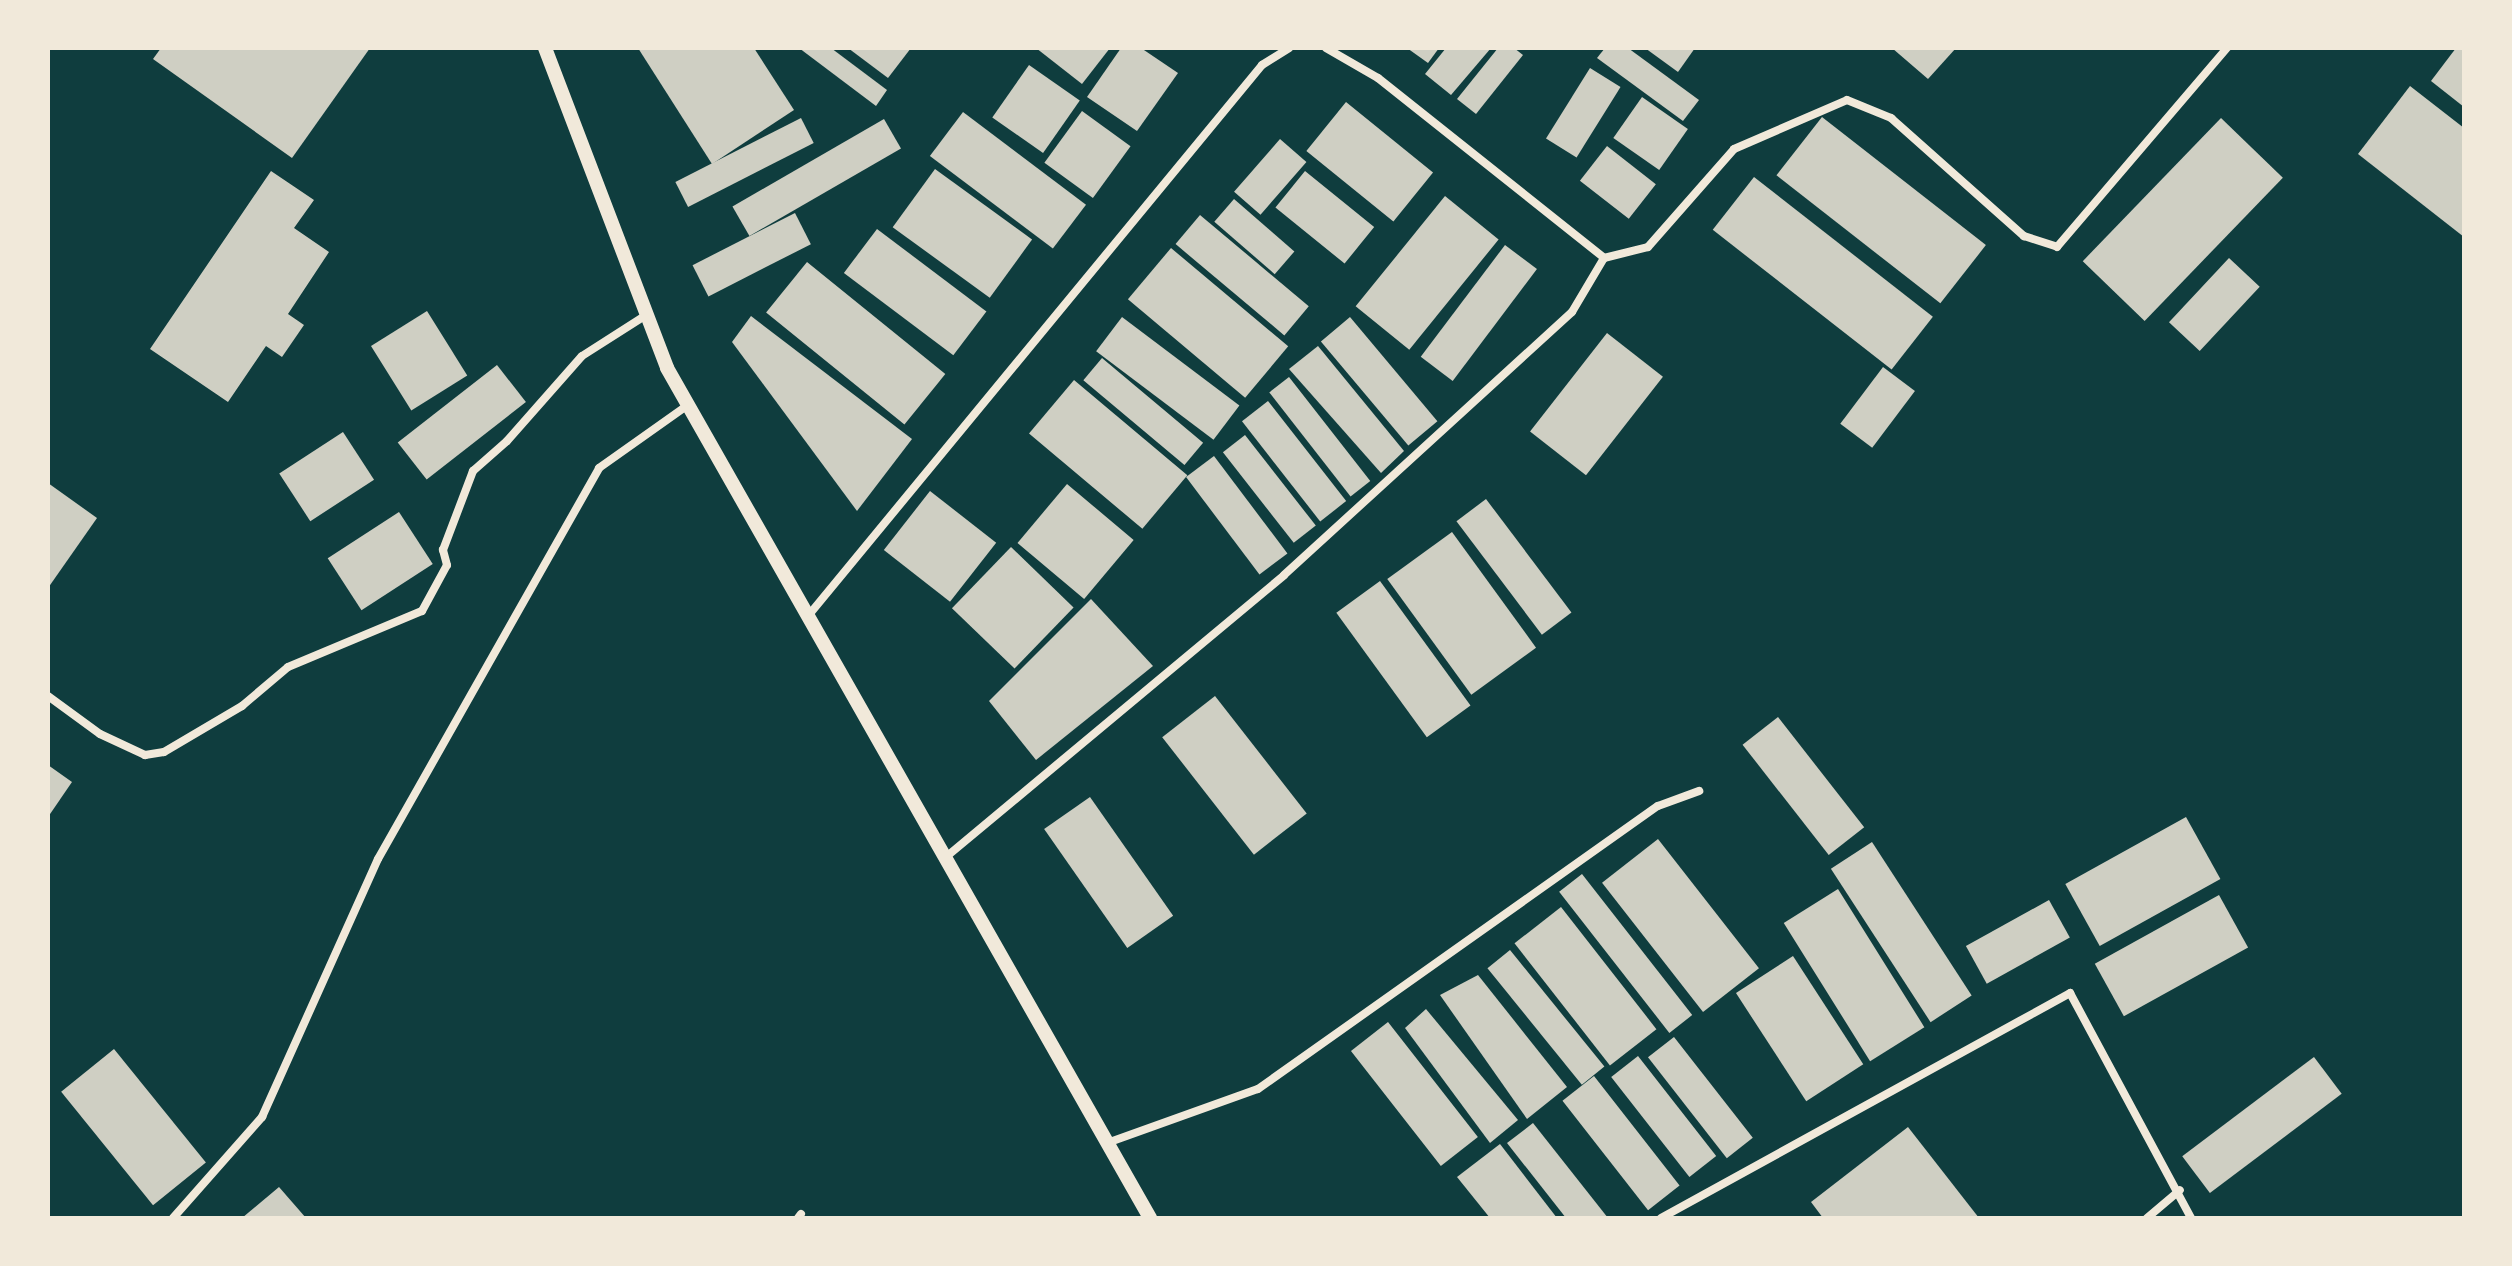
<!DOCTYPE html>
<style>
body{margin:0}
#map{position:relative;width:2512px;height:1266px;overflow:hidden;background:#0f3d3e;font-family:Raleway,sans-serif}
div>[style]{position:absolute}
.building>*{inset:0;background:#cfcfc3;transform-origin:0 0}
.minor>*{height:8px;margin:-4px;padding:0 4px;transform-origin:4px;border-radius:4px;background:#f1e9da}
.tertiary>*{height:14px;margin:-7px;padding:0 7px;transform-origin:7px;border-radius:7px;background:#f1e9da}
span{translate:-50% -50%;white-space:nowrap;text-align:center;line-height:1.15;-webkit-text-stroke:7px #f1e9da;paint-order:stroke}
.frame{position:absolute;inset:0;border:50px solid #f1e9da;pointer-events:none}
</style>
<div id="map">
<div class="building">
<div style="clip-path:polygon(161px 48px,370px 48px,292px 158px,153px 59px)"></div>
<div style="clip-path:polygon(638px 48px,754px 48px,794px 110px,712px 164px)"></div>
<div style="clip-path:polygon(799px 48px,831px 48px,887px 90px,876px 106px)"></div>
<div style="clip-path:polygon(848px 48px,911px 48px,888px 78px)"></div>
<div style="clip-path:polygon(1036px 48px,1110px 48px,1082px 84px)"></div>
<div style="clip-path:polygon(1121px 48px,1141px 48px,1178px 73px,1137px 131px,1087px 97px)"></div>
<div style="clip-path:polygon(1407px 48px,1439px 48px,1428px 63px)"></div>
<div style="clip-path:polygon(1446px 48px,1491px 48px,1451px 95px,1425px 74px)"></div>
<div style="clip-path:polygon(1498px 48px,1514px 48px,1523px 55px,1476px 114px,1457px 99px)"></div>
<div style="clip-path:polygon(1605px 48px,1628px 48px,1699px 100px,1683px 121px,1597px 58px)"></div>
<div style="clip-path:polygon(1645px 48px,1695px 48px,1678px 72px)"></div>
<div style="clip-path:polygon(1892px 48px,1956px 48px,1928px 79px)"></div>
<div style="clip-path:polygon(2456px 48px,2464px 48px,2464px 107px,2431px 81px)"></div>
<div style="left:1029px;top:65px;width:62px;height:64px;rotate:35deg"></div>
<div style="left:1590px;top:68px;width:36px;height:83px;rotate:32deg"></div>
<div style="clip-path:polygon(2410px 86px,2464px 128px,2464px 237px,2358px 154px)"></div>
<div style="left:1642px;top:97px;width:56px;height:50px;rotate:35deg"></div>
<div style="left:1346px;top:102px;width:112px;height:63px;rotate:39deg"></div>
<div style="left:1082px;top:111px;width:60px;height:64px;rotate:36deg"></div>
<div style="left:963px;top:112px;width:154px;height:55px;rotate:37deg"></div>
<div style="left:1822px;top:117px;width:208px;height:74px;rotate:38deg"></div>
<div style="left:801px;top:118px;width:28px;height:141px;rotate:63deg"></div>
<div style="left:2221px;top:118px;width:86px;height:199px;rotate:44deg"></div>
<div style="left:884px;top:119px;width:34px;height:175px;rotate:60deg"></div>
<div style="left:1280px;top:139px;width:35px;height:70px;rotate:41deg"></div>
<div style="left:1607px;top:146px;width:62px;height:44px;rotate:38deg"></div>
<div style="left:935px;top:169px;width:120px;height:72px;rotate:36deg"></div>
<div style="clip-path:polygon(271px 171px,314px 200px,294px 228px,329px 252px,288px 314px,304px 325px,282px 357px,266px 346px,228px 402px,150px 349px)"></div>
<div style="left:1305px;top:171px;width:89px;height:47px;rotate:39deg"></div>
<div style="left:1754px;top:177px;width:227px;height:67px;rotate:38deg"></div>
<div style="left:1445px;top:196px;width:69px;height:142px;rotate:39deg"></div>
<div style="left:1234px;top:199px;width:80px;height:30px;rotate:41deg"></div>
<div style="left:795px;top:213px;width:35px;height:115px;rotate:63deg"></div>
<div style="left:1200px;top:215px;width:142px;height:38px;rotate:40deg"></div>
<div style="left:877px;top:229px;width:137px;height:55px;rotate:37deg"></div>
<div style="left:1505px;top:245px;width:40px;height:140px;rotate:37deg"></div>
<div style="left:1171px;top:248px;width:153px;height:67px;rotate:40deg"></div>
<div style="left:2229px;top:258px;width:42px;height:88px;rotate:43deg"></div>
<div style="left:807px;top:262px;width:178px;height:65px;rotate:39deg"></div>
<div style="left:427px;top:311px;width:76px;height:66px;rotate:58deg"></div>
<div style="clip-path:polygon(751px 316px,912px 439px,857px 511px,732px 342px)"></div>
<div style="left:1122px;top:317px;width:147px;height:43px;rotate:37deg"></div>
<div style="left:1350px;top:317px;width:136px;height:38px;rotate:50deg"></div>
<div style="left:1607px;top:333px;width:71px;height:125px;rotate:38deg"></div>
<div style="clip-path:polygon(1318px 346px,1404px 451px,1381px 473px,1289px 369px)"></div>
<div style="left:1102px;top:358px;width:132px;height:29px;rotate:40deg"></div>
<div style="left:497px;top:365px;width:47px;height:126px;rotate:52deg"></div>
<div style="left:1883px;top:367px;width:40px;height:71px;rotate:37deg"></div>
<div style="left:1289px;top:377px;width:132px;height:25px;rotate:52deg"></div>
<div style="left:1074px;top:380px;width:148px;height:70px;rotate:40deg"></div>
<div style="left:1268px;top:401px;width:127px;height:33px;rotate:52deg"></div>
<div style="left:343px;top:432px;width:57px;height:76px;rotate:57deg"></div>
<div style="left:1245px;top:435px;width:115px;height:28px;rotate:52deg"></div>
<div style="left:1214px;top:456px;width:122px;height:35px;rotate:53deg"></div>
<div style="clip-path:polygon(48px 483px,97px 518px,48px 588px)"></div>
<div style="left:1067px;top:484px;width:87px;height:77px;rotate:40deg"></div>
<div style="left:930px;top:491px;width:84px;height:75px;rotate:38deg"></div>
<div style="left:1486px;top:499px;width:142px;height:37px;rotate:53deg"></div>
<div style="left:399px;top:512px;width:62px;height:85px;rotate:57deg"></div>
<div style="left:1452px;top:532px;width:143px;height:80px;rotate:54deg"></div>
<div style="left:1011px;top:547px;width:87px;height:85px;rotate:44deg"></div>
<div style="left:1380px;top:581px;width:154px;height:54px;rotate:54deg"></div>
<div style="clip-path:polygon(1091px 599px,1153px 666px,1036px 760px,989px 701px)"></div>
<div style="left:1215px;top:696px;width:149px;height:67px;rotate:52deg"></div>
<div style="left:1778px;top:717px;width:140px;height:45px;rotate:52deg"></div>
<div style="clip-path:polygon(48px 765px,72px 782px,48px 817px)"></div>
<div style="left:1090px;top:797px;width:145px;height:56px;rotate:55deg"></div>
<div style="left:2186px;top:817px;width:71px;height:138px;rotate:61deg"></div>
<div style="left:1658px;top:839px;width:164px;height:71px;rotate:52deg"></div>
<div style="left:1872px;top:842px;width:183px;height:49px;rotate:57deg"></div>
<div style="left:1582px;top:874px;width:179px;height:29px;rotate:52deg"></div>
<div style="left:1838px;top:889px;width:163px;height:64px;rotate:58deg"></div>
<div style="left:2219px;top:895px;width:60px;height:142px;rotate:61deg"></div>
<div style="left:2049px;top:900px;width:43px;height:95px;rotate:61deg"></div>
<div style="left:1561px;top:907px;width:155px;height:59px;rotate:52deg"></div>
<div style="left:1510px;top:950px;width:150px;height:29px;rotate:51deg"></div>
<div style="left:1793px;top:956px;width:129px;height:68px;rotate:57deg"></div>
<div style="clip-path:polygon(1478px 975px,1567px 1087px,1527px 1119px,1440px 995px)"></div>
<div style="clip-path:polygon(1426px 1009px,1518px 1120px,1490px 1143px,1405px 1028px)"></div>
<div style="left:1388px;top:1022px;width:146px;height:47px;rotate:52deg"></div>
<div style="left:1674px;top:1037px;width:128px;height:33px;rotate:52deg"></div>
<div style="left:114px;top:1049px;width:146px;height:68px;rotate:51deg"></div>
<div style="left:1638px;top:1056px;width:127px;height:34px;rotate:52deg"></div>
<div style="left:2314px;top:1057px;width:46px;height:165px;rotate:53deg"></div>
<div style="left:1594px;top:1076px;width:139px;height:40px;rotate:52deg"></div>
<div style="clip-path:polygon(1533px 1123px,1608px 1218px,1566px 1218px,1507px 1143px)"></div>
<div style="clip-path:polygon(1908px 1127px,1979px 1218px,1823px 1218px,1811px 1202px)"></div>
<div style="clip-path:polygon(1500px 1144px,1557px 1218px,1490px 1218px,1457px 1177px)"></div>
<div style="clip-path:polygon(279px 1187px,306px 1218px,242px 1218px)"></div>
</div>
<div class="minor">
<div style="left:1326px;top:48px;width:60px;rotate:30deg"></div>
<div style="left:1378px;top:78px;width:289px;rotate:38.5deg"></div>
<div style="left:1604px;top:258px;width:45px;rotate:-14deg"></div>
<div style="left:1648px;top:247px;width:130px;rotate:-48.7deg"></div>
<div style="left:1734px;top:149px;width:123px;rotate:-23.4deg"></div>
<div style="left:1847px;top:100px;width:48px;rotate:22.2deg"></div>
<div style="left:1891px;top:118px;width:178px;rotate:41.6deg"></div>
<div style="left:2024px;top:236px;width:35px;rotate:18deg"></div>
<div style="left:2057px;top:247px;width:262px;rotate:-49.5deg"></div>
<div style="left:808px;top:616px;width:714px;rotate:-50.51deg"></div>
<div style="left:1262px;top:65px;width:32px;rotate:-32deg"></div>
<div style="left:48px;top:696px;width:64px;rotate:36.2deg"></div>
<div style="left:100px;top:734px;width:50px;rotate:25deg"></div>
<div style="left:145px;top:755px;width:19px;rotate:-9deg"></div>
<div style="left:164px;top:752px;width:91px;rotate:-30.5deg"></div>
<div style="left:242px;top:706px;width:60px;rotate:-40.3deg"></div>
<div style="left:288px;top:667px;width:145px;rotate:-22.7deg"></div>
<div style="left:422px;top:611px;width:52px;rotate:-61.5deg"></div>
<div style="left:447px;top:565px;width:16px;rotate:-105deg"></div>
<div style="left:443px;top:550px;width:85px;rotate:-69.2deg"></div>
<div style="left:473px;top:471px;width:45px;rotate:-41.4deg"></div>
<div style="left:507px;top:441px;width:113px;rotate:-48.6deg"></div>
<div style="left:582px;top:356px;width:76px;rotate:-32.6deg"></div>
<div style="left:946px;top:857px;width:440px;rotate:-39.8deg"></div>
<div style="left:1284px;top:575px;width:390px;rotate:-42.4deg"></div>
<div style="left:1572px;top:312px;width:63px;rotate:-59.3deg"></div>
<div style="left:1107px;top:1143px;width:160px;rotate:-19.7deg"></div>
<div style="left:1258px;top:1089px;width:490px;rotate:-35.3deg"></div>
<div style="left:1658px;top:806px;width:44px;rotate:-20.1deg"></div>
<div style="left:173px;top:1218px;width:135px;rotate:-48.6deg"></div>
<div style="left:262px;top:1117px;width:283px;rotate:-65.8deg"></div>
<div style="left:378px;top:859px;width:449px;rotate:-60.5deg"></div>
<div style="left:599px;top:468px;width:109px;rotate:-35.3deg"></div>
<div style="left:798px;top:1218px;width:5px;rotate:-53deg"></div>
<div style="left:1661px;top:1218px;width:467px;rotate:-28.8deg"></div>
<div style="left:2070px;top:993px;width:255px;rotate:61.7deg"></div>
<div style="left:2147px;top:1218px;width:43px;rotate:-40.3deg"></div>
</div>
<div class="tertiary">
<div style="left:545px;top:48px;width:342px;rotate:69.1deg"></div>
<div style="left:667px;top:368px;width:978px;rotate:60.39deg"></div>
</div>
<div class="frame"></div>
</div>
